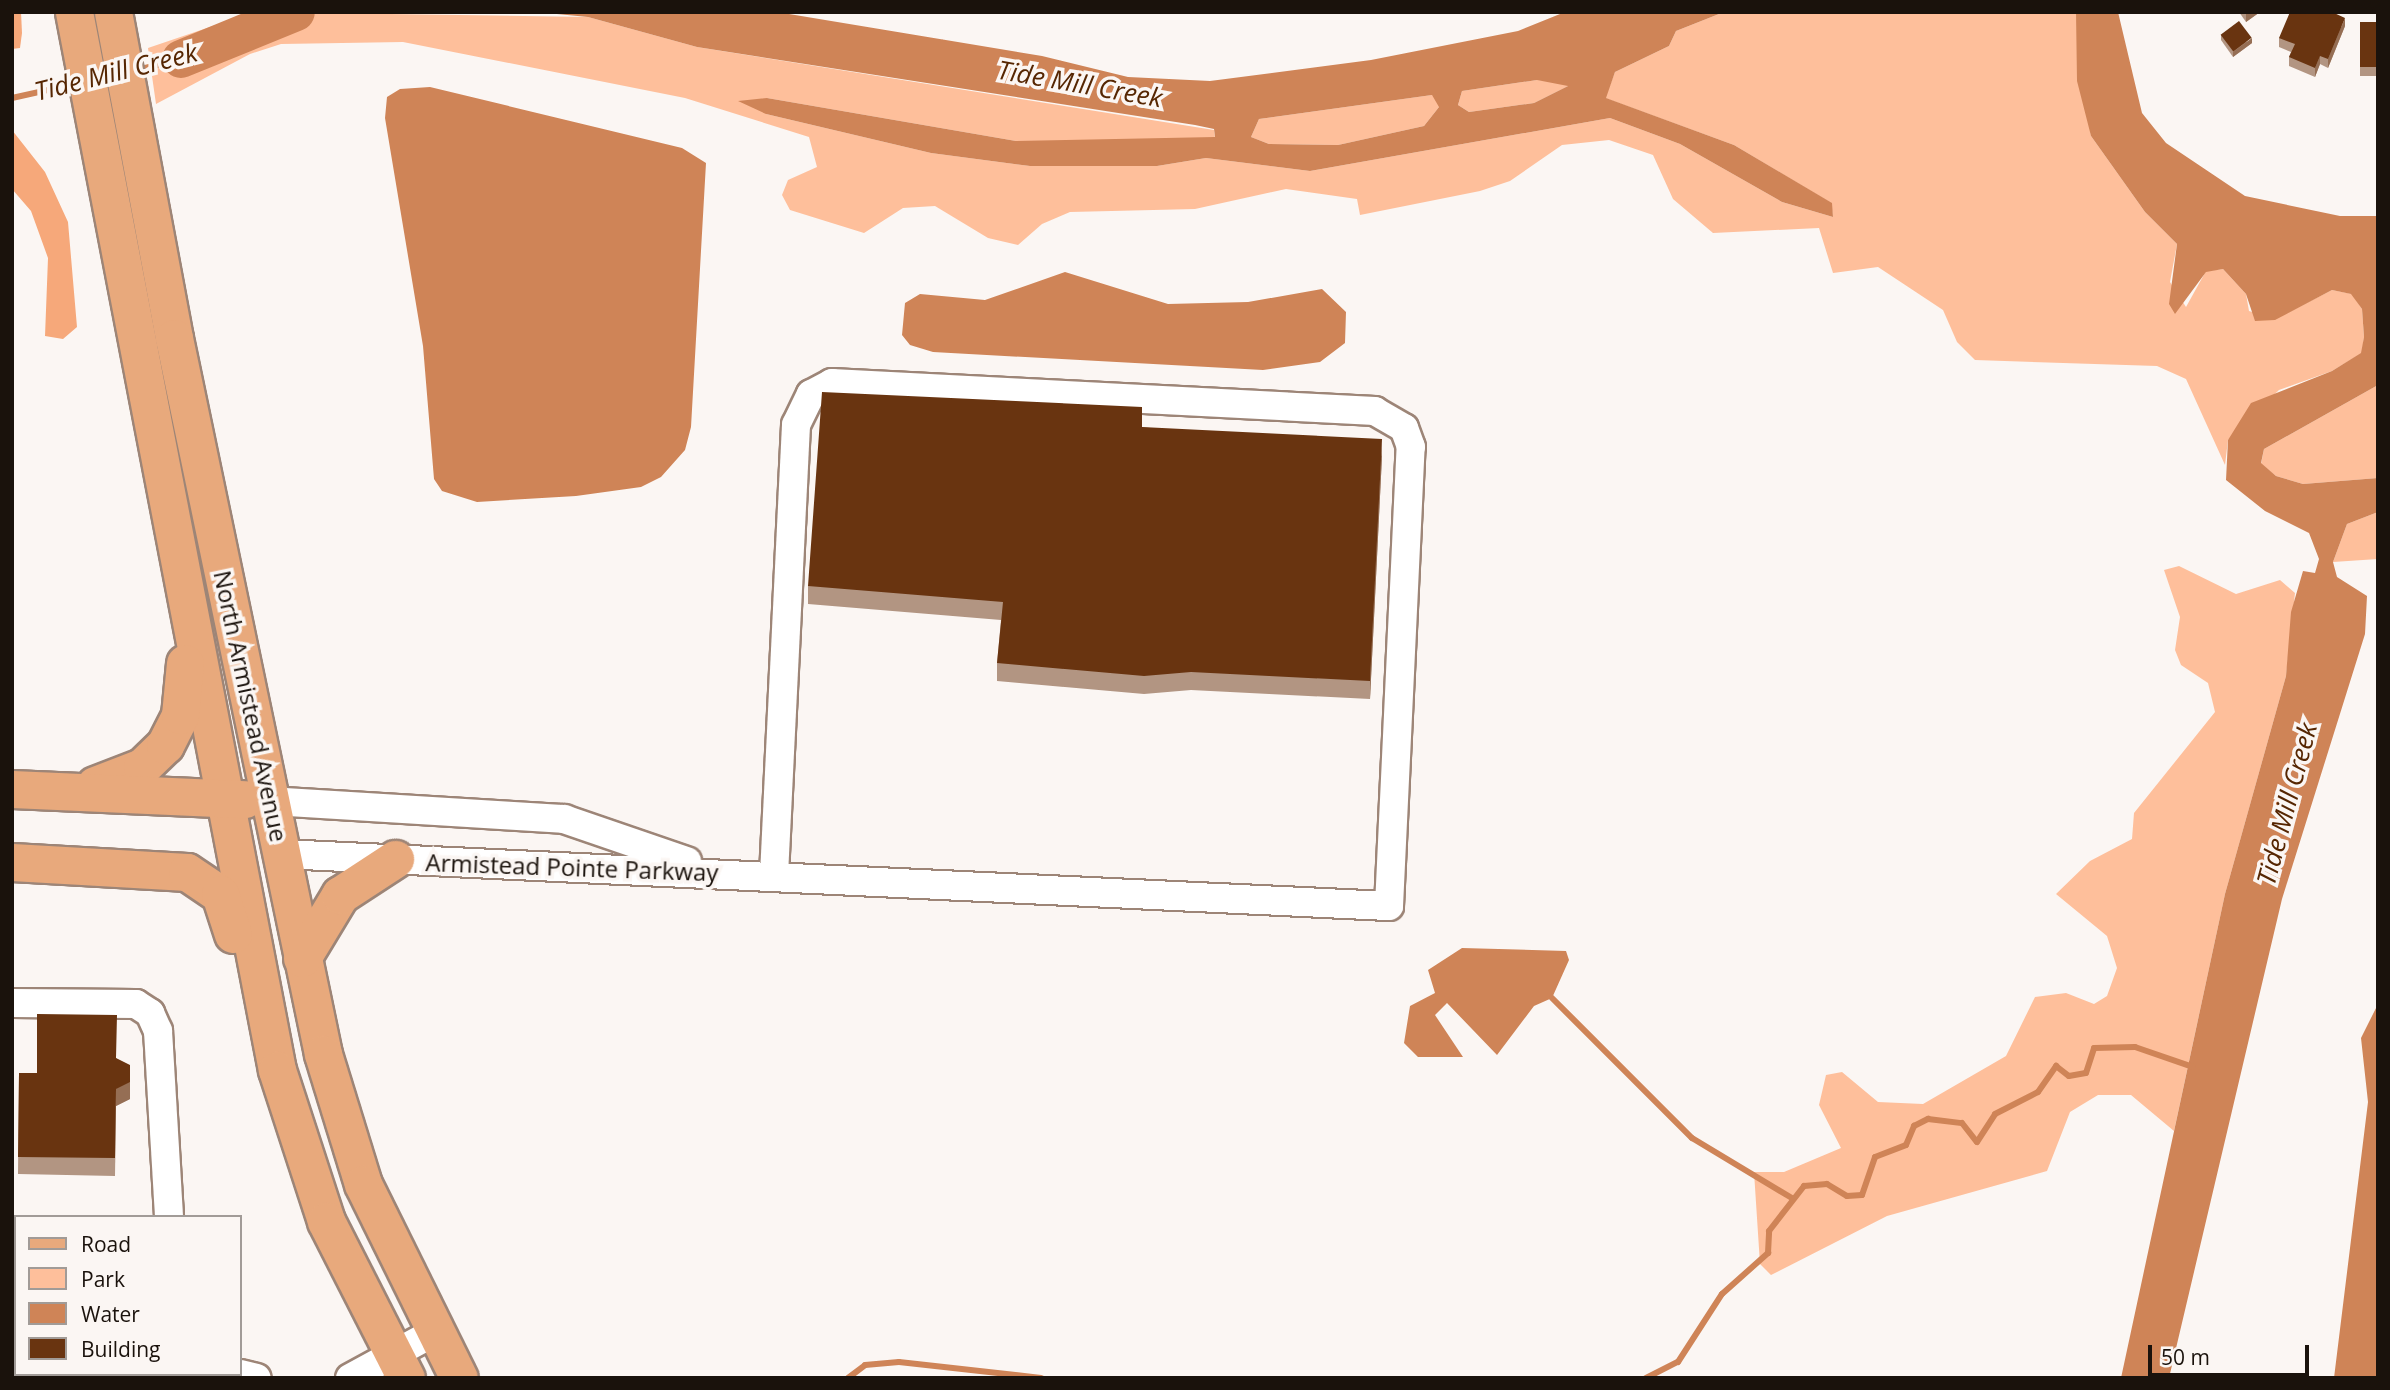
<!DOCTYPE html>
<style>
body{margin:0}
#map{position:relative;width:2390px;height:1390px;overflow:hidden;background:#fbf6f3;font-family:"Open Sans",sans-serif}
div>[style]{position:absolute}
.green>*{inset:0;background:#febf9b}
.forest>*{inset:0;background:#f6a87a}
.water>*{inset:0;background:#cf8457}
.stream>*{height:6px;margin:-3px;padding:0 3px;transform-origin:3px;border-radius:3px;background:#cf8457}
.river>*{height:38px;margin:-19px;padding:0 19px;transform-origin:19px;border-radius:19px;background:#cf8457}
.roads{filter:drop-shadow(2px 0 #9d8577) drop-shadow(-2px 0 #9d8577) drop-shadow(0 2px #9d8577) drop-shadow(0 -2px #9d8577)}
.minor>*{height:28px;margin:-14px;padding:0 14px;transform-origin:14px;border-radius:14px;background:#fff}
.major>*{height:37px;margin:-18.5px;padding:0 18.5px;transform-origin:18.5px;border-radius:18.5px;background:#e8a97c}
.wall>*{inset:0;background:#b29582;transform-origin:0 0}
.shaded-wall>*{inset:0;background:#956e54}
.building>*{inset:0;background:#693410;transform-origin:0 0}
span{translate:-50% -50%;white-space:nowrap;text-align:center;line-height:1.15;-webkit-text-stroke:7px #fbf6f3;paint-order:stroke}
.street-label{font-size:24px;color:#1a120c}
.water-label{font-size:26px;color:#562602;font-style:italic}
.frame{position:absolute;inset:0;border:14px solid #1a120c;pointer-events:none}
.legend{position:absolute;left:14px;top:1215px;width:228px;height:161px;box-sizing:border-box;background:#fbf6f3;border:2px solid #a19b97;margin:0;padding:9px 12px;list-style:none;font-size:21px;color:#1a120c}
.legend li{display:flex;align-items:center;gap:14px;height:35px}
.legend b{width:35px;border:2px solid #a19b97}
.scale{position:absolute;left:2148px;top:1345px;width:161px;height:32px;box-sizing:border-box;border:4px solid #1a120c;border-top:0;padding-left:9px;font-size:21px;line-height:24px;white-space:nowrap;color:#1a120c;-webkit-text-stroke:5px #fbf6f3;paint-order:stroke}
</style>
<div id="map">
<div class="green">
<div style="clip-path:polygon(254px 12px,588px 17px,697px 47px,1214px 130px,1215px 138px,1185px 141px,1016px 141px,767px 98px,766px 114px,931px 153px,1030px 166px,1157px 166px,1206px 158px,1310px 171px,1610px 118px,1680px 144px,1782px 202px,1833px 217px,1831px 203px,1734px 145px,1605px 98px,1615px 72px,1669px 46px,1676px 31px,1724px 12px,2076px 12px,2091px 136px,2145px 212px,2177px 244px,2170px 282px,2186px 307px,2206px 271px,2223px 269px,2246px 294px,2249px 311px,2275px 319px,2332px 290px,2352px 294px,2362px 309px,2364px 337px,2362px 353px,2332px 371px,2279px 390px,2228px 440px,2225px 465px,2186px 379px,2157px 366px,1975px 360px,1957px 342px,1943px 310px,1878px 267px,1833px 273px,1819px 228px,1713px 233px,1673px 199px,1653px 155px,1609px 140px,1562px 145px,1510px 181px,1480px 191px,1360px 215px,1357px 199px,1286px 189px,1195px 209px,1070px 212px,1042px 224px,1018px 245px,988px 238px,935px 206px,903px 208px,864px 233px,790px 210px,782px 195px,788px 180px,817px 167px,809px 137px,685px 98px,403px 42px,281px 44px,250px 54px,156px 104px,148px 48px)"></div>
<div style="clip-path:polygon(1537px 80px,1566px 81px,1568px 86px,1534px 103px,1469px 112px,1458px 105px,1462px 91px)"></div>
<div style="clip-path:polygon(1432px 95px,1440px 98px,1439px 107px,1424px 126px,1338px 145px,1269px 144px,1251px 137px,1259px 119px)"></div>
<div style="clip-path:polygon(2378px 385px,2378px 478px,2303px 484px,2276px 476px,2261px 464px,2264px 449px)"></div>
<div style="clip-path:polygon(2378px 512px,2378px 559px,2333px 562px,2347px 524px)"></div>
<div style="clip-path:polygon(2179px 566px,2236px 594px,2280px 580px,2295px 593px,2286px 676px,2225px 894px,2174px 1131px,2131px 1095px,2098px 1095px,2070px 1112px,2047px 1171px,1887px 1216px,1771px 1275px,1760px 1264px,1754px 1172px,1784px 1172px,1841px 1148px,1819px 1105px,1826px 1075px,1842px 1072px,1878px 1102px,1923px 1104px,2006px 1056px,2035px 997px,2066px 993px,2094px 1004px,2107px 996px,2117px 968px,2107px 936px,2056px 894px,2090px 861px,2132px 839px,2134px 813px,2215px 712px,2208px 683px,2181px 665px,2175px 650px,2180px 617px,2164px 570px)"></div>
</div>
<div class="forest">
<div style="clip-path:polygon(12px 12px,21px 12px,22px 33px,20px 48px,12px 49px)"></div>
<div style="clip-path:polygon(12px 130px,45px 172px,68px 222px,77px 327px,63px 339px,45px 336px,48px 258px,31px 211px,12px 189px)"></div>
</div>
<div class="water">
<div style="clip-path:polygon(evenodd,536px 12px,777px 12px,1042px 56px,1128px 77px,1210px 81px,1371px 60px,1518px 31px,1565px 12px,1724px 12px,1676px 31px,1669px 46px,1615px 72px,1606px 98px,1734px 145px,1832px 203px,1833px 217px,1782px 202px,1680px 144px,1610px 118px,1310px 171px,1206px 158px,1157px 166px,1030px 166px,931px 153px,766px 114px,738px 101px,767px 98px,1016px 141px,1215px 137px,1214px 129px,1195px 125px,697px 47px,588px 17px,536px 12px,1537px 80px,1568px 86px,1534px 103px,1469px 112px,1458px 105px,1462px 91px,1537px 80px,536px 12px,1432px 95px,1439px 107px,1424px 126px,1338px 145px,1269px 144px,1251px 137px,1259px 119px,1432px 95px)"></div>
<div style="clip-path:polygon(2076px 12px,2118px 12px,2142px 113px,2166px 143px,2245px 196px,2340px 216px,2378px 216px,2378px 385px,2264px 449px,2261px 463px,2276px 476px,2303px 484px,2378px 478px,2378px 512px,2347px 524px,2333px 562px,2337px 577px,2367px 596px,2365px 634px,2282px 899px,2169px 1378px,2121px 1378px,2225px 894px,2286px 676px,2291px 612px,2303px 571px,2315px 573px,2319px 559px,2309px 533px,2265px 511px,2226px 480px,2228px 440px,2251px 403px,2332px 371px,2361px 353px,2364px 337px,2362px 309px,2351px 294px,2332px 290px,2275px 320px,2255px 321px,2246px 294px,2223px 269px,2206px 272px,2175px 314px,2169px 304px,2177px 244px,2145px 212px,2091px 136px,2077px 81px)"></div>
<div style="clip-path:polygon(430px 87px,682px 148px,706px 163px,691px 427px,685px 450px,661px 477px,641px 487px,576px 496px,477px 502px,442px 491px,434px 479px,423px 346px,385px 118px,387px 97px,400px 89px)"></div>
<div style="clip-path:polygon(1065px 272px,1168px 304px,1248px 302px,1322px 289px,1346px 312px,1345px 343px,1320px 362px,1263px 370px,933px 352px,910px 345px,902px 335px,905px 303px,920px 294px,985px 300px)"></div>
<div style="clip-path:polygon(1462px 948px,1566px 951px,1569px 960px,1552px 998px,1534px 1006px,1497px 1055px,1447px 1003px,1435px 1015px,1463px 1057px,1418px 1057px,1404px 1043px,1410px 1006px,1435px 993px,1428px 970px)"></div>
<div style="clip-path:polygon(2378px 1004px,2378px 1378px,2334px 1378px,2368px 1102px,2361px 1038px)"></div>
</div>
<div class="stream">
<div style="left:137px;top:70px;width:45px;rotate:-14deg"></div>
<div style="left:12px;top:98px;width:65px;rotate:-12.5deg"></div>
<div style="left:1552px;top:998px;width:198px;rotate:45deg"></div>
<div style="left:1692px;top:1138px;width:117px;rotate:31deg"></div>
<div style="left:848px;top:1378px;width:21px;rotate:-37deg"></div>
<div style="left:865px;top:1365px;width:34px;rotate:-5deg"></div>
<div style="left:899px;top:1362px;width:143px;rotate:6.4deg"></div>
<div style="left:1646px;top:1378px;width:36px;rotate:-27deg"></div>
<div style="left:1678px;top:1362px;width:81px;rotate:-57.1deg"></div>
<div style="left:1722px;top:1294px;width:62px;rotate:-41.7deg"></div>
<div style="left:1768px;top:1253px;width:22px;rotate:-87deg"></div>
<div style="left:1769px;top:1231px;width:57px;rotate:-52.1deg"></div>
<div style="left:1804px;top:1186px;width:23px;rotate:-5deg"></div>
<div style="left:1827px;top:1184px;width:23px;rotate:31deg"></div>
<div style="left:1847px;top:1196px;width:15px;rotate:-4deg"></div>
<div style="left:1862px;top:1195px;width:40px;rotate:-71.1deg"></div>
<div style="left:1875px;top:1157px;width:33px;rotate:-21deg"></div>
<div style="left:1906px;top:1145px;width:21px;rotate:-67deg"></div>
<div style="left:1914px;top:1126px;width:16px;rotate:-27deg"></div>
<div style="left:1928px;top:1119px;width:34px;rotate:7deg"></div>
<div style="left:1962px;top:1123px;width:24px;rotate:52deg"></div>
<div style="left:1977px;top:1142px;width:33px;rotate:-57deg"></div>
<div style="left:1995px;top:1114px;width:48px;rotate:-27.1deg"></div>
<div style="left:2038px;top:1092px;width:32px;rotate:-55deg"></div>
<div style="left:2056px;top:1066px;width:16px;rotate:38deg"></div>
<div style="left:2069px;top:1076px;width:17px;rotate:-10deg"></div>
<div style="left:2086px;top:1073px;width:26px;rotate:-72deg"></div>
<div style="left:2094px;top:1048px;width:41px;rotate:-1.4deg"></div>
<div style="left:2135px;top:1047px;width:61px;rotate:19deg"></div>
</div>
<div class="river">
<div style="left:181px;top:59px;width:124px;rotate:-22.2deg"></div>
</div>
<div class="roads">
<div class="minor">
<div style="left:270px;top:801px;width:295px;rotate:3.5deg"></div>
<div style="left:564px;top:819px;width:130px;rotate:18.9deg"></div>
<div style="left:281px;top:854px;width:1109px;rotate:2.69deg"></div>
<div style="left:1389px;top:906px;width:460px;rotate:-87.3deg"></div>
<div style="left:1411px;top:447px;width:20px;rotate:-110deg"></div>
<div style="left:1404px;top:428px;width:34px;rotate:-150deg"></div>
<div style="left:1375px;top:411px;width:544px;rotate:-177.05deg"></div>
<div style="left:832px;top:383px;width:24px;rotate:152deg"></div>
<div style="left:811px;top:394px;width:34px;rotate:116deg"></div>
<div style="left:796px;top:425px;width:452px;rotate:92.8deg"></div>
<div style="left:12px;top:1003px;width:124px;rotate:0.5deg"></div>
<div style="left:136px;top:1004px;width:17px;rotate:33deg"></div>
<div style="left:150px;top:1013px;width:20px;rotate:66deg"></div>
<div style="left:158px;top:1031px;width:186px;rotate:86.6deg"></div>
<div style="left:12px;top:1235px;width:4px"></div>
<div style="left:12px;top:1297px;width:4px"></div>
<div style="left:12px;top:1359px;width:4px"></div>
<div style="left:240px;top:1374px;width:17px;rotate:13deg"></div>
<div style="left:350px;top:1378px;width:94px;rotate:-28.5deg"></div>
</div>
<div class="major">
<div style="left:74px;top:12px;width:1077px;rotate:79.14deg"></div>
<div style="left:277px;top:1070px;width:159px;rotate:72deg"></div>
<div style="left:326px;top:1221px;width:176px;rotate:63deg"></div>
<div style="left:113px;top:12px;width:332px;rotate:79.4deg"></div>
<div style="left:174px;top:338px;width:731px;rotate:78.24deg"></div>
<div style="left:323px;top:1054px;width:136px;rotate:72.9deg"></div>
<div style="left:363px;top:1184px;width:216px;rotate:63.7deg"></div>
<div style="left:95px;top:785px;width:50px;rotate:-21deg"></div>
<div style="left:142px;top:767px;width:32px;rotate:-44deg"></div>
<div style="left:165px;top:745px;width:34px;rotate:-63deg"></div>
<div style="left:180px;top:715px;width:52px;rotate:-84.5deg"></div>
<div style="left:12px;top:789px;width:233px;rotate:2.5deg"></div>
<div style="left:12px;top:862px;width:175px;rotate:3.3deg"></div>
<div style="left:187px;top:872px;width:40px;rotate:34deg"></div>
<div style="left:220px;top:894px;width:42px;rotate:72deg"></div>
<div style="left:302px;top:958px;width:74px;rotate:-58.9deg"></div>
<div style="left:340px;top:895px;width:66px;rotate:-33.2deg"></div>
</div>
</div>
<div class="wall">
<div style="clip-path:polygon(2239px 12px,2260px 12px,2246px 22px)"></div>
<div style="left:2360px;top:22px;width:18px;height:54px"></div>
<div style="clip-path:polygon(2345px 26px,2328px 68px,2320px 64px,2315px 77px,2289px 66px,2289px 57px,2291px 52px,2279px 47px,2279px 38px)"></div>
<div style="clip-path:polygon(2221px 35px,2252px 43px,2233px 57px,2221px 40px)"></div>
<div style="clip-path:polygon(1142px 427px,1382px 456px,1370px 699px,1191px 690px,1144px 694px,997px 681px,997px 663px,1001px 620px,808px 604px,808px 586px)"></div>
<div style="clip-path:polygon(116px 1058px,130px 1082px,130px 1099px,116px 1106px,115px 1176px,18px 1174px,19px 1073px,37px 1073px)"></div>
</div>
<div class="shaded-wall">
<div style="clip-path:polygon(2247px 12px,2260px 12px,2246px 22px,2246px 13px)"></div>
<div style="clip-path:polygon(2345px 18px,2345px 26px,2328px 68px,2328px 59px)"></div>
<div style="clip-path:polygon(2252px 38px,2252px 43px,2233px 57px,2233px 52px)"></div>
<div style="clip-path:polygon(2320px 56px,2320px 64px,2315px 77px,2315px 68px)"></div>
<div style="clip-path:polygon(1382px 439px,1382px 456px,1370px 699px,1370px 681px)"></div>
<div style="clip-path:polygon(130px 1065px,130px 1099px,116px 1106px,115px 1176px,116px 1089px)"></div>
</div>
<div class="building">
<div style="clip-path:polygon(2290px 12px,2332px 12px,2345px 18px,2328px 59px,2320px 56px,2315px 68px,2289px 57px,2295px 44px,2279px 38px)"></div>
<div style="left:2239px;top:21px;width:21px;height:23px;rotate:53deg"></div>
<div style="left:2360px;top:22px;width:18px;height:45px"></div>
<div style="clip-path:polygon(822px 392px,1142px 407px,1142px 427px,1382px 439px,1370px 681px,1191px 672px,1144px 676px,997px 663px,1003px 602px,808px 586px)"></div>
<div style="clip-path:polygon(37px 1014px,117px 1015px,116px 1058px,130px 1065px,130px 1082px,116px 1089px,115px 1158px,18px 1157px,19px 1073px,37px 1073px)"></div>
</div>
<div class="street-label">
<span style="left:251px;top:706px;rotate:78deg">North Armistead Avenue</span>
<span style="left:572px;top:867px;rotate:2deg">Armistead Pointe Parkway</span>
</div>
<div class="water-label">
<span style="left:116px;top:72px;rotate:-14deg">Tide Mill Creek</span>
<span style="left:1080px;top:84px;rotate:10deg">Tide Mill Creek</span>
<span style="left:2287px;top:804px;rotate:-75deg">Tide Mill Creek</span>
</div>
<div class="frame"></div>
<ul class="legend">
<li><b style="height:9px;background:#e8a97c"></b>Road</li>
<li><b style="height:19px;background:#febf9b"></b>Park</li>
<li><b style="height:19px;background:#cf8457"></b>Water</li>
<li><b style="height:19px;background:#693410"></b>Building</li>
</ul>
<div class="scale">50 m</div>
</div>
